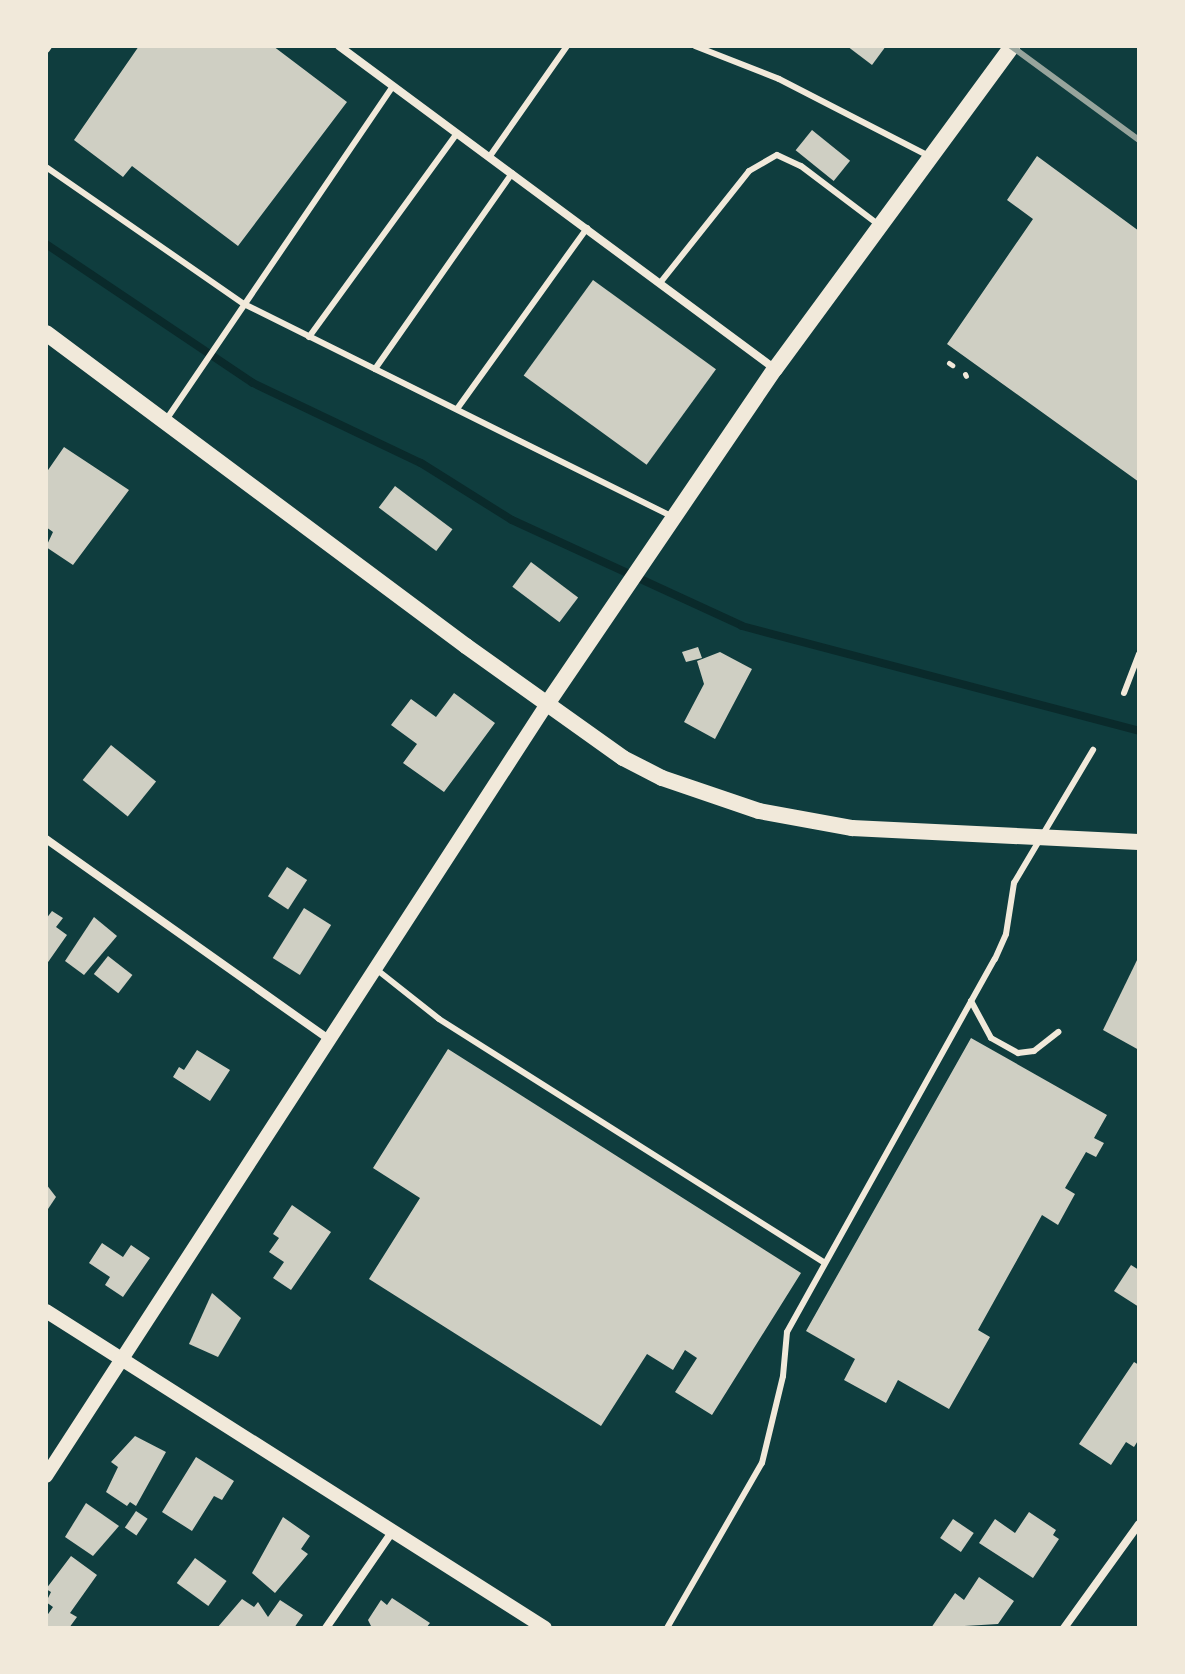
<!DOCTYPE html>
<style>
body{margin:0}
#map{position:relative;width:1185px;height:1674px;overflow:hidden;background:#0f3d3e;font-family:"Archivo Narrow",sans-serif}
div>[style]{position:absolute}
.stream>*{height:8px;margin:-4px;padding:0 4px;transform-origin:4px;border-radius:4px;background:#0a2a2b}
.building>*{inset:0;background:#cfcfc3;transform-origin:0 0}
.path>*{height:5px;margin:-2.5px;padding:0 2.5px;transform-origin:2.5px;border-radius:2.5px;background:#f1e9da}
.service>*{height:6px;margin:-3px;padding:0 3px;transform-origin:3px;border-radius:3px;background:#f1e9da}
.minor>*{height:8px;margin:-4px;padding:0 4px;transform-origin:4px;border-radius:4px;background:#f1e9da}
.tertiary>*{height:14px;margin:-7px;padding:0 7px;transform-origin:7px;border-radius:7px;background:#f1e9da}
.secondary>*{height:16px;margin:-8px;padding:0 8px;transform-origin:8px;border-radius:8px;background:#f1e9da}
.rail>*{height:6px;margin:-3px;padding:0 3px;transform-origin:3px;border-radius:3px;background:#97a49c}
span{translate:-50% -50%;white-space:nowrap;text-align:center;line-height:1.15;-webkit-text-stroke:6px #f1e9da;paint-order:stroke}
.frame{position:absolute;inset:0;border:48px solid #f1e9da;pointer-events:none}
</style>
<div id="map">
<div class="stream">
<div style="left:46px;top:244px;width:249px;rotate:33.9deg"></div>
<div style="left:253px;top:383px;width:186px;rotate:25.5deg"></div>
<div style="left:421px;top:463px;width:107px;rotate:32.1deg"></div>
<div style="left:512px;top:520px;width:253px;rotate:24.7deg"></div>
<div style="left:742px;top:626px;width:411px;rotate:14.8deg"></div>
</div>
<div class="building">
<div style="clip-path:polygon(139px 46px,273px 46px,347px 102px,238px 246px,132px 166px,123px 177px,74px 140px)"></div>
<div style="clip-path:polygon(847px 46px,886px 46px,872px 65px)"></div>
<div style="left:812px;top:130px;width:49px;height:26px;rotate:39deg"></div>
<div style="clip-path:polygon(1037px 156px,1139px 231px,1139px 482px,947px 344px,1033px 219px,1007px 200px)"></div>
<div style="left:593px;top:280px;width:152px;height:118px;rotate:36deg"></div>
<div style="clip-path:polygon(64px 447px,129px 490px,73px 565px,46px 547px,53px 532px,46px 527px,46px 473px)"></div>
<div style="left:395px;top:486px;width:72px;height:27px;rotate:37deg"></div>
<div style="left:531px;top:562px;width:59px;height:31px;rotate:37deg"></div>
<div style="clip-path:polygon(698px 647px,702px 658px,686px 662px,682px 652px)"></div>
<div style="clip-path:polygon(720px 652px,752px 669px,715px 739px,684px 722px,704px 684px,697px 661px)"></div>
<div style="clip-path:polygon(454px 693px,495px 723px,444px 792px,403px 763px,417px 744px,391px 725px,411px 699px,436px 717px)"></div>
<div style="left:111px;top:745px;width:58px;height:45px;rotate:39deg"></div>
<div style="left:287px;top:867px;width:24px;height:35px;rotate:33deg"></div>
<div style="left:304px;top:908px;width:32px;height:59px;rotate:32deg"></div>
<div style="clip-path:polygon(52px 911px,63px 918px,56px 927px,67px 935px,46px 965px,46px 919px)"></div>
<div style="clip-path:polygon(94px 917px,117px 936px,84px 975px,65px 961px)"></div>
<div style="left:108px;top:956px;width:31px;height:23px;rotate:38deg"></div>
<div style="clip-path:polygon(1139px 956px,1139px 1050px,1103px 1030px)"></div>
<div style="clip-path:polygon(971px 1038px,1107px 1115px,1094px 1138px,1104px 1143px,1096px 1157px,1086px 1152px,1065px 1188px,1075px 1194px,1058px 1225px,1042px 1215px,978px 1330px,990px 1337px,949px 1409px,898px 1380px,886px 1403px,844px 1380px,855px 1359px,806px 1331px)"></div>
<div style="clip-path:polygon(448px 1049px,801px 1273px,712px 1415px,675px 1392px,697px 1358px,685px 1350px,673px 1370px,647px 1354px,601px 1426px,369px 1279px,420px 1198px,373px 1168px)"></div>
<div style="clip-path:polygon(197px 1050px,230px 1070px,210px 1101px,173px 1077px,179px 1067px,184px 1070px)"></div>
<div style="clip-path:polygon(46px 1184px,56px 1197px,46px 1212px)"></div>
<div style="clip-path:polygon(292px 1205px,331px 1232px,291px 1290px,273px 1278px,284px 1262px,269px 1252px,279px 1238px,273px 1234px)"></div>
<div style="clip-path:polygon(102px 1243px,123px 1257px,131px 1245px,150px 1258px,123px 1297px,105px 1285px,110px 1277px,89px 1263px)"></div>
<div style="clip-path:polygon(1131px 1265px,1139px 1270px,1139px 1307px,1114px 1291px)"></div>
<div style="clip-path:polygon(212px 1293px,241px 1318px,218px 1357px,189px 1344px)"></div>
<div style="clip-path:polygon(1134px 1362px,1139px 1365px,1139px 1439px,1134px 1447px,1126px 1442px,1111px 1465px,1079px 1444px)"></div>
<div style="clip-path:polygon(135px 1436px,166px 1452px,136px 1506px,130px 1502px,127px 1506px,106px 1492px,118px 1467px,111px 1462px)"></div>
<div style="clip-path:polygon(196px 1457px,234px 1481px,222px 1500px,214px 1496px,192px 1531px,162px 1512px)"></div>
<div style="clip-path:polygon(86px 1503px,119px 1526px,93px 1556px,65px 1537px)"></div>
<div style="left:136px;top:1511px;width:14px;height:20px;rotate:34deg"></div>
<div style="clip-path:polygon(1029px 1512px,1056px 1530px,1053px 1535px,1059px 1539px,1033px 1578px,979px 1543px,995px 1519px,1015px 1533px)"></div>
<div style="clip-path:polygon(283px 1517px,310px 1536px,301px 1549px,308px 1554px,275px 1593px,252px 1573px)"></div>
<div style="left:953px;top:1519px;width:25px;height:23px;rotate:34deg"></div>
<div style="clip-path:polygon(71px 1556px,97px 1575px,70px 1613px,77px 1617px,69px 1628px,48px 1628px,46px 1617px,53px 1607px,46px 1602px,51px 1592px,46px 1589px)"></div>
<div style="left:195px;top:1558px;width:39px;height:31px;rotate:36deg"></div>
<div style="clip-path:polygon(979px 1577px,1014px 1601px,998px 1624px,931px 1628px,955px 1593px,964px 1600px)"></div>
<div style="clip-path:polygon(392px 1598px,430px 1623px,426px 1628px,372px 1628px,368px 1620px,381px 1600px,387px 1605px)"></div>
<div style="clip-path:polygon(242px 1599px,254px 1607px,258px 1602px,268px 1617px,280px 1600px,303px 1615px,294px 1628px,217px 1628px)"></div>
</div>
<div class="path">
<div style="left:949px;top:363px;width:4px;rotate:34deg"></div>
<div style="left:965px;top:374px;width:2px;rotate:63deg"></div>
</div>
<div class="service">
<div style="left:695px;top:46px;width:90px;rotate:21.4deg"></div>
<div style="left:779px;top:79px;width:169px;rotate:27.2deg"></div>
<div style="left:490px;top:156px;width:134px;rotate:-55deg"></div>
<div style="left:46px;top:167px;width:241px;rotate:34.7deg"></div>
<div style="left:244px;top:304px;width:480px;rotate:26.4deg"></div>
<div style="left:660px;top:283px;width:143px;rotate:-51.5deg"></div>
<div style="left:749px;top:171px;width:32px;rotate:-30deg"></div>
<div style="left:777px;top:155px;width:26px;rotate:25deg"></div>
<div style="left:801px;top:166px;width:98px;rotate:37.1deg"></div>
<div style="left:309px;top:337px;width:252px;rotate:-54deg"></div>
<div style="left:375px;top:369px;width:239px;rotate:-55deg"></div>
<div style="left:457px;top:409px;width:223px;rotate:-54.3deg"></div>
<div style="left:166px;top:420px;width:404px;rotate:-55.8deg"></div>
<div style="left:1124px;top:693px;width:42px;rotate:-69deg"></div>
<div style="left:376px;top:969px;width:80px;rotate:38.4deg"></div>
<div style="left:439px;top:1019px;width:455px;rotate:32.3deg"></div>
<div style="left:971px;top:1001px;width:42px;rotate:61.6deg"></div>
<div style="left:991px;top:1038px;width:31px;rotate:29deg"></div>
<div style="left:1018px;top:1053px;width:16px;rotate:-7deg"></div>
<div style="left:1034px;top:1051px;width:31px;rotate:-38deg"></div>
<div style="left:667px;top:1628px;width:190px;rotate:-60.1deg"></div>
<div style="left:762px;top:1463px;width:89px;rotate:-76.4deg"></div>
<div style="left:783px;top:1376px;width:44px;rotate:-84.8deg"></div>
<div style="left:787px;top:1332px;width:427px;rotate:-60.9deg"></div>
<div style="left:995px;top:959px;width:27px;rotate:-66deg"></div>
<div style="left:1006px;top:934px;width:52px;rotate:-81.1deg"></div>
<div style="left:1014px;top:883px;width:155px;rotate:-59.3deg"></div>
</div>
<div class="minor">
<div style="left:339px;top:46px;width:543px;rotate:36.53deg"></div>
<div style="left:46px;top:49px;width:4px;rotate:-56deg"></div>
<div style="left:46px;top:839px;width:348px;rotate:35.3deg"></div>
<div style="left:326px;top:1628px;width:116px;rotate:-55.5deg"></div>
<div style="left:1064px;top:1628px;width:128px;rotate:-54.2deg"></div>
</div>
<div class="tertiary">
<div style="left:46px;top:1311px;width:591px;rotate:32.43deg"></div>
<div style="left:46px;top:1476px;width:920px;rotate:-57.02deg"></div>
</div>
<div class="secondary">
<div style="left:46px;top:333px;width:524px;rotate:36.69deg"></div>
<div style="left:466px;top:646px;width:193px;rotate:35.5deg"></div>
<div style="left:623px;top:758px;width:44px;rotate:27.1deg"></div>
<div style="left:662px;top:778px;width:102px;rotate:18.8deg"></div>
<div style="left:759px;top:811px;width:95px;rotate:10.4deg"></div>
<div style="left:852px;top:828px;width:287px;rotate:2.8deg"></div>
<div style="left:547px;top:704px;width:405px;rotate:-55.8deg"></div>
<div style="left:775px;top:369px;width:401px;rotate:-53.7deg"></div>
</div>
<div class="rail">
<div style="left:1011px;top:46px;width:159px;rotate:36.3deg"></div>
</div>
<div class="frame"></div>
</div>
